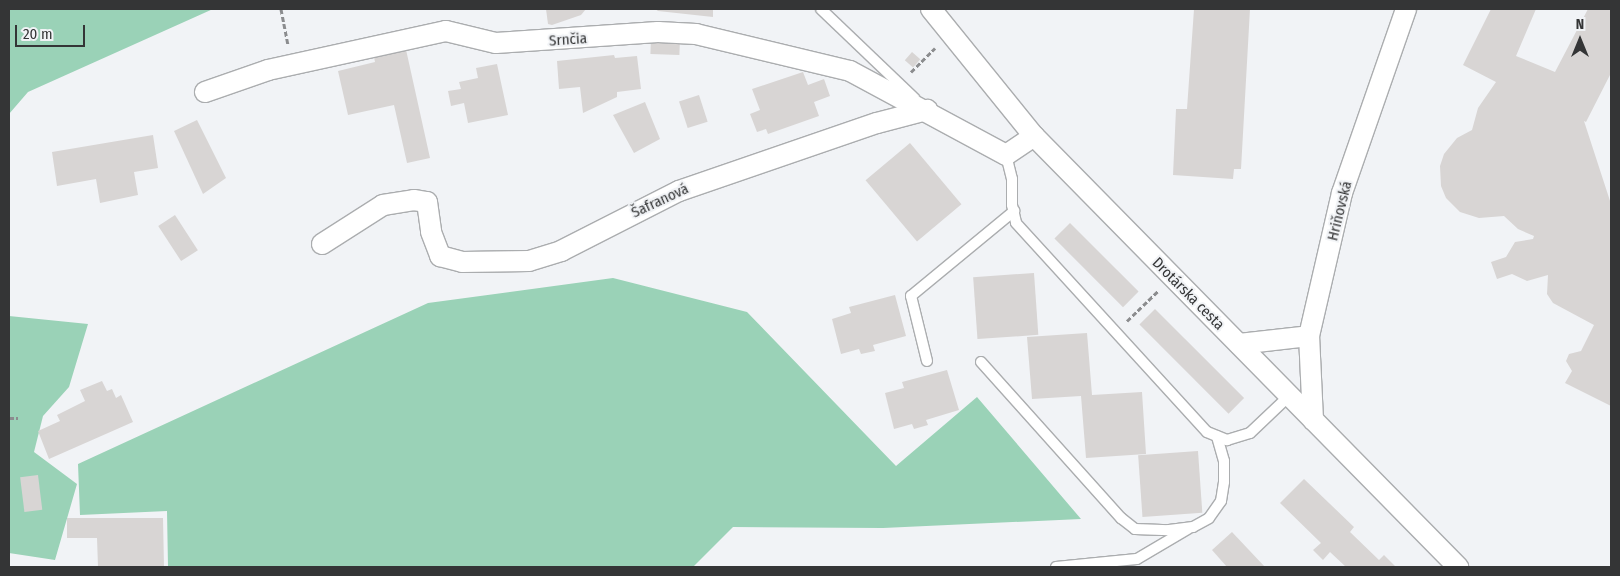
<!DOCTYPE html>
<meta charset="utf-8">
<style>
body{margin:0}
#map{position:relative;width:1620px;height:576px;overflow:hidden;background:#f1f3f6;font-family:"Fira Sans Condensed",sans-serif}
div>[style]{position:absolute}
.green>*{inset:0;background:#9ad2b7}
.building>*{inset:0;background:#d8d5d4;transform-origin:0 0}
.path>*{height:3px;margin-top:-1.5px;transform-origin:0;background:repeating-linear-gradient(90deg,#8b8c8e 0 5px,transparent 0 7.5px)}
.roads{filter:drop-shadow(1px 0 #abadaf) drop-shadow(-1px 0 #abadaf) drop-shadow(0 1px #abadaf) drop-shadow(0 -1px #abadaf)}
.service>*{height:10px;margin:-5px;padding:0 5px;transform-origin:5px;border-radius:5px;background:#fff}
.minor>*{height:20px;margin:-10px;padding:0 10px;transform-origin:10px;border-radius:10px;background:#fff}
span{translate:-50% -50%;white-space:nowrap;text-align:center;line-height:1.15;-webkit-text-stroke:4px #f1f3f6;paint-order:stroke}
.street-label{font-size:15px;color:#343536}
.frame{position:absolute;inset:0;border:10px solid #343536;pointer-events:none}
.north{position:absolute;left:1555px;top:15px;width:50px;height:50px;-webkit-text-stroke:4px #f1f3f6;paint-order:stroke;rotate:0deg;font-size:14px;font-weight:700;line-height:20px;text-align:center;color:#343536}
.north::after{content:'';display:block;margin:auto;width:18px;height:22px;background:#343536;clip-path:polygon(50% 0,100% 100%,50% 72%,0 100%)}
.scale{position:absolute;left:15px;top:25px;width:70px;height:22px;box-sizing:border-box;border:2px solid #343536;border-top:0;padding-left:6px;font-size:15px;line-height:18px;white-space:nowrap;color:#343536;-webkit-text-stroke:4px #f1f3f6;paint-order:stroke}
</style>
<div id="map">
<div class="green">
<div style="clip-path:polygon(9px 9px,213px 9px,28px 92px,9px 114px)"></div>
<div style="clip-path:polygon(613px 278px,747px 312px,896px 466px,977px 397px,1081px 519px,883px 528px,733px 527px,693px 567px,168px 567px,167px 511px,80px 515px,78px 464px,428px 303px)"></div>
<div style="clip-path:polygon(9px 316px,88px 324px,69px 387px,43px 416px,34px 452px,77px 484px,55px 560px,9px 553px)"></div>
</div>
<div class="building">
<div style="clip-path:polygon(546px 9px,586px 9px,581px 15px,552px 25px,548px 24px)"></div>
<div style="clip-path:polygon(655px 9px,713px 9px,713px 17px,658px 11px)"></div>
<div style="clip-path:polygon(1194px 9px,1250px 9px,1241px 169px,1234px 169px,1233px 179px,1173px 175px,1176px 109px,1187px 109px)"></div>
<div style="clip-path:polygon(1491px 9px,1536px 9px,1516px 56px,1555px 72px,1588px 9px,1611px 9px,1611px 73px,1586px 122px,1584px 121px,1611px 204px,1611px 406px,1565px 383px,1572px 371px,1566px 361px,1569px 354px,1581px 351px,1594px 325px,1553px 303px,1547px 294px,1548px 275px,1527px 281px,1512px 274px,1497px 279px,1491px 262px,1506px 257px,1515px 242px,1533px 239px,1534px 236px,1518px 229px,1504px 216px,1479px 218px,1460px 212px,1446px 198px,1441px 186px,1440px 166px,1444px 154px,1457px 138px,1472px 130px,1478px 108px,1496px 82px,1463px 65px)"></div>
<div style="left:651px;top:37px;width:29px;height:17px;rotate:2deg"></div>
<div style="clip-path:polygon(405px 45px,430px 158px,407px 163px,394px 105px,348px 115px,338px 71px,375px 62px,373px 52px)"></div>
<div style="left:912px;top:52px;width:11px;height:11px;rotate:41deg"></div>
<div style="clip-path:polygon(614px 55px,615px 58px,637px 56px,641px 89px,617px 92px,617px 97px,583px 113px,580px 87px,559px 89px,557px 61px)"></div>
<div style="clip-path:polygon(497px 64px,508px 115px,468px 123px,464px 103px,451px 106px,448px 91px,461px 89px,459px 82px,478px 78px,476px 68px)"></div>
<div style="clip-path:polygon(803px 72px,808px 85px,824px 79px,830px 96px,814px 102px,819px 116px,768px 134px,766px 129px,757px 132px,750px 114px,760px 110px,752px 89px)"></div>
<div style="left:699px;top:95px;width:28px;height:21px;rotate:72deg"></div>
<div style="clip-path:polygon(645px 102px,660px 139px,634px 153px,613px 115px)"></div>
<div style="clip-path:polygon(197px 120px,226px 178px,203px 194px,174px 131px)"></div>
<div style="clip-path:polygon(153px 135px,158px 168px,134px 172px,138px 195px,100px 203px,96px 179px,57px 186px,52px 152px)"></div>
<div style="left:910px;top:143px;width:80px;height:58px;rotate:50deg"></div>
<div style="left:175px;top:215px;width:42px;height:20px;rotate:57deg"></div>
<div style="left:1070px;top:223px;width:97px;height:22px;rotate:45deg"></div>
<div style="left:1034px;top:273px;width:62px;height:61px;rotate:86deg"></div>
<div style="clip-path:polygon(895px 295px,906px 336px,873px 345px,875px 351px,861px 354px,859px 349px,841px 354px,832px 319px,851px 313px,849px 307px)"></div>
<div style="left:1155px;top:309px;width:126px;height:22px;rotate:45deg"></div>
<div style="clip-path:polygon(1087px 333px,1092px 395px,1142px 392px,1146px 454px,1086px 458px,1081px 396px,1032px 399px,1027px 337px)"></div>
<div style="clip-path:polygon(947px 370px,959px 410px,926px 420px,928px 425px,914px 429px,912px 424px,894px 429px,885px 393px,904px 388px,902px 382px)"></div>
<div style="clip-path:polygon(102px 381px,107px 391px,112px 389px,116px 398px,121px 395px,133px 422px,49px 459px,38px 431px,60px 421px,57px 415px,85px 401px,80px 390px)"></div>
<div style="left:1198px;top:451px;width:62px;height:60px;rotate:86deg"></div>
<div style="left:38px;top:475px;width:35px;height:18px;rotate:83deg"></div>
<div style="clip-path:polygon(1304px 479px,1354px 527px,1350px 532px,1379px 560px,1384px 555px,1396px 567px,1346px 567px,1330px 552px,1323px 560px,1313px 550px,1321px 543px,1280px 503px)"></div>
<div style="clip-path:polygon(67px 518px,163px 518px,164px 567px,98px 567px,97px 538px,67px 538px)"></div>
<div style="clip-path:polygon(1232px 532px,1265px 567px,1227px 567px,1212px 550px)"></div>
</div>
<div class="path">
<div style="left:281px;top:9px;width:36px;rotate:79deg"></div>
<div style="left:911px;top:72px;width:34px;rotate:-45deg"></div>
<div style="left:1127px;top:321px;width:43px;rotate:-44.1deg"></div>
<div style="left:9px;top:418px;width:9px"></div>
</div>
<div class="roads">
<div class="service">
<div style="left:821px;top:9px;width:129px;rotate:43.7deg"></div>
<div style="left:1006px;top:155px;width:25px;rotate:76deg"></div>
<div style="left:1012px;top:179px;width:26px;rotate:90deg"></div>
<div style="left:1012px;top:205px;width:18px;rotate:77deg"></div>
<div style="left:1016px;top:223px;width:283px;rotate:47.6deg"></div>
<div style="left:1207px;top:432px;width:22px;rotate:22deg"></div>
<div style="left:1227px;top:440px;width:24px;rotate:-17deg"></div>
<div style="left:1250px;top:433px;width:55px;rotate:-43.5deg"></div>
<div style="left:927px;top:361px;width:67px;rotate:-103.8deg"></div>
<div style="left:911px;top:296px;width:134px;rotate:-39.5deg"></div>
<div style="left:981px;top:362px;width:210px;rotate:48.1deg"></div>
<div style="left:1121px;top:518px;width:18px;rotate:38deg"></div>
<div style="left:1135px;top:529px;width:34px;rotate:2deg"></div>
<div style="left:1169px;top:530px;width:24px;rotate:-7deg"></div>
<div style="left:1193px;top:527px;width:18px;rotate:-29deg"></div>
<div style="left:1209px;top:518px;width:21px;rotate:-55deg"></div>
<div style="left:1221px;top:501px;width:19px;rotate:-81deg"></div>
<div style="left:1224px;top:482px;width:21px;rotate:-90deg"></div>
<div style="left:1224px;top:461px;width:26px;rotate:-106deg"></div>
<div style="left:1056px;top:567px;width:81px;rotate:-5.6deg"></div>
<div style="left:1137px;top:559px;width:59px;rotate:-30.5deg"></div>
</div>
<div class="minor">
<div style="left:931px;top:9px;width:164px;rotate:51deg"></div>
<div style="left:1034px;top:136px;width:605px;rotate:45.47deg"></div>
<div style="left:205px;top:92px;width:67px;rotate:-19.2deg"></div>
<div style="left:268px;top:70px;width:182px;rotate:-12.4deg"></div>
<div style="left:446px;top:31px;width:51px;rotate:13.5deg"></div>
<div style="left:496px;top:43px;width:162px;rotate:-3.9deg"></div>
<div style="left:658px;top:32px;width:38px;rotate:3deg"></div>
<div style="left:696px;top:34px;width:158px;rotate:13.5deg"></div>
<div style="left:850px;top:71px;width:177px;rotate:28.3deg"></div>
<div style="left:1006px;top:155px;width:34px;rotate:-34deg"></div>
<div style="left:322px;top:244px;width:72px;rotate:-32.6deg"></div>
<div style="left:383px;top:205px;width:31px;rotate:-9deg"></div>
<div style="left:414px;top:200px;width:13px;rotate:9deg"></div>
<div style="left:427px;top:202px;width:30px;rotate:82deg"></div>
<div style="left:431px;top:232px;width:26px;rotate:69deg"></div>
<div style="left:440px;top:256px;width:23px;rotate:15deg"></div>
<div style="left:462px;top:262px;width:67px;rotate:-0.9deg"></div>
<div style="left:529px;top:261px;width:34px;rotate:-17deg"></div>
<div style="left:561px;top:251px;width:132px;rotate:-27deg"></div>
<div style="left:679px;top:191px;width:209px;rotate:-19deg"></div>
<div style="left:877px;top:123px;width:52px;rotate:-14.6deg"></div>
<div style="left:1239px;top:344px;width:70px;rotate:-6.5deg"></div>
<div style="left:1313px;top:420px;width:84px;rotate:-92.7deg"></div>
<div style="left:1309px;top:336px;width:147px;rotate:-77deg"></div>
<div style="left:1342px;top:193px;width:195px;rotate:-70.8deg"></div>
</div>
</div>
<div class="street-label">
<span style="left:568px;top:40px;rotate:-4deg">Srnčia</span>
<span style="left:660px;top:201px;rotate:-25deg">Šafranová</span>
<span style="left:1340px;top:211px;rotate:-76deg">Hriňovská</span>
<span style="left:1188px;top:294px;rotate:45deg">Drotárska cesta</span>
</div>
<div class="frame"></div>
<div class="north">N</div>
<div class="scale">20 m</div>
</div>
